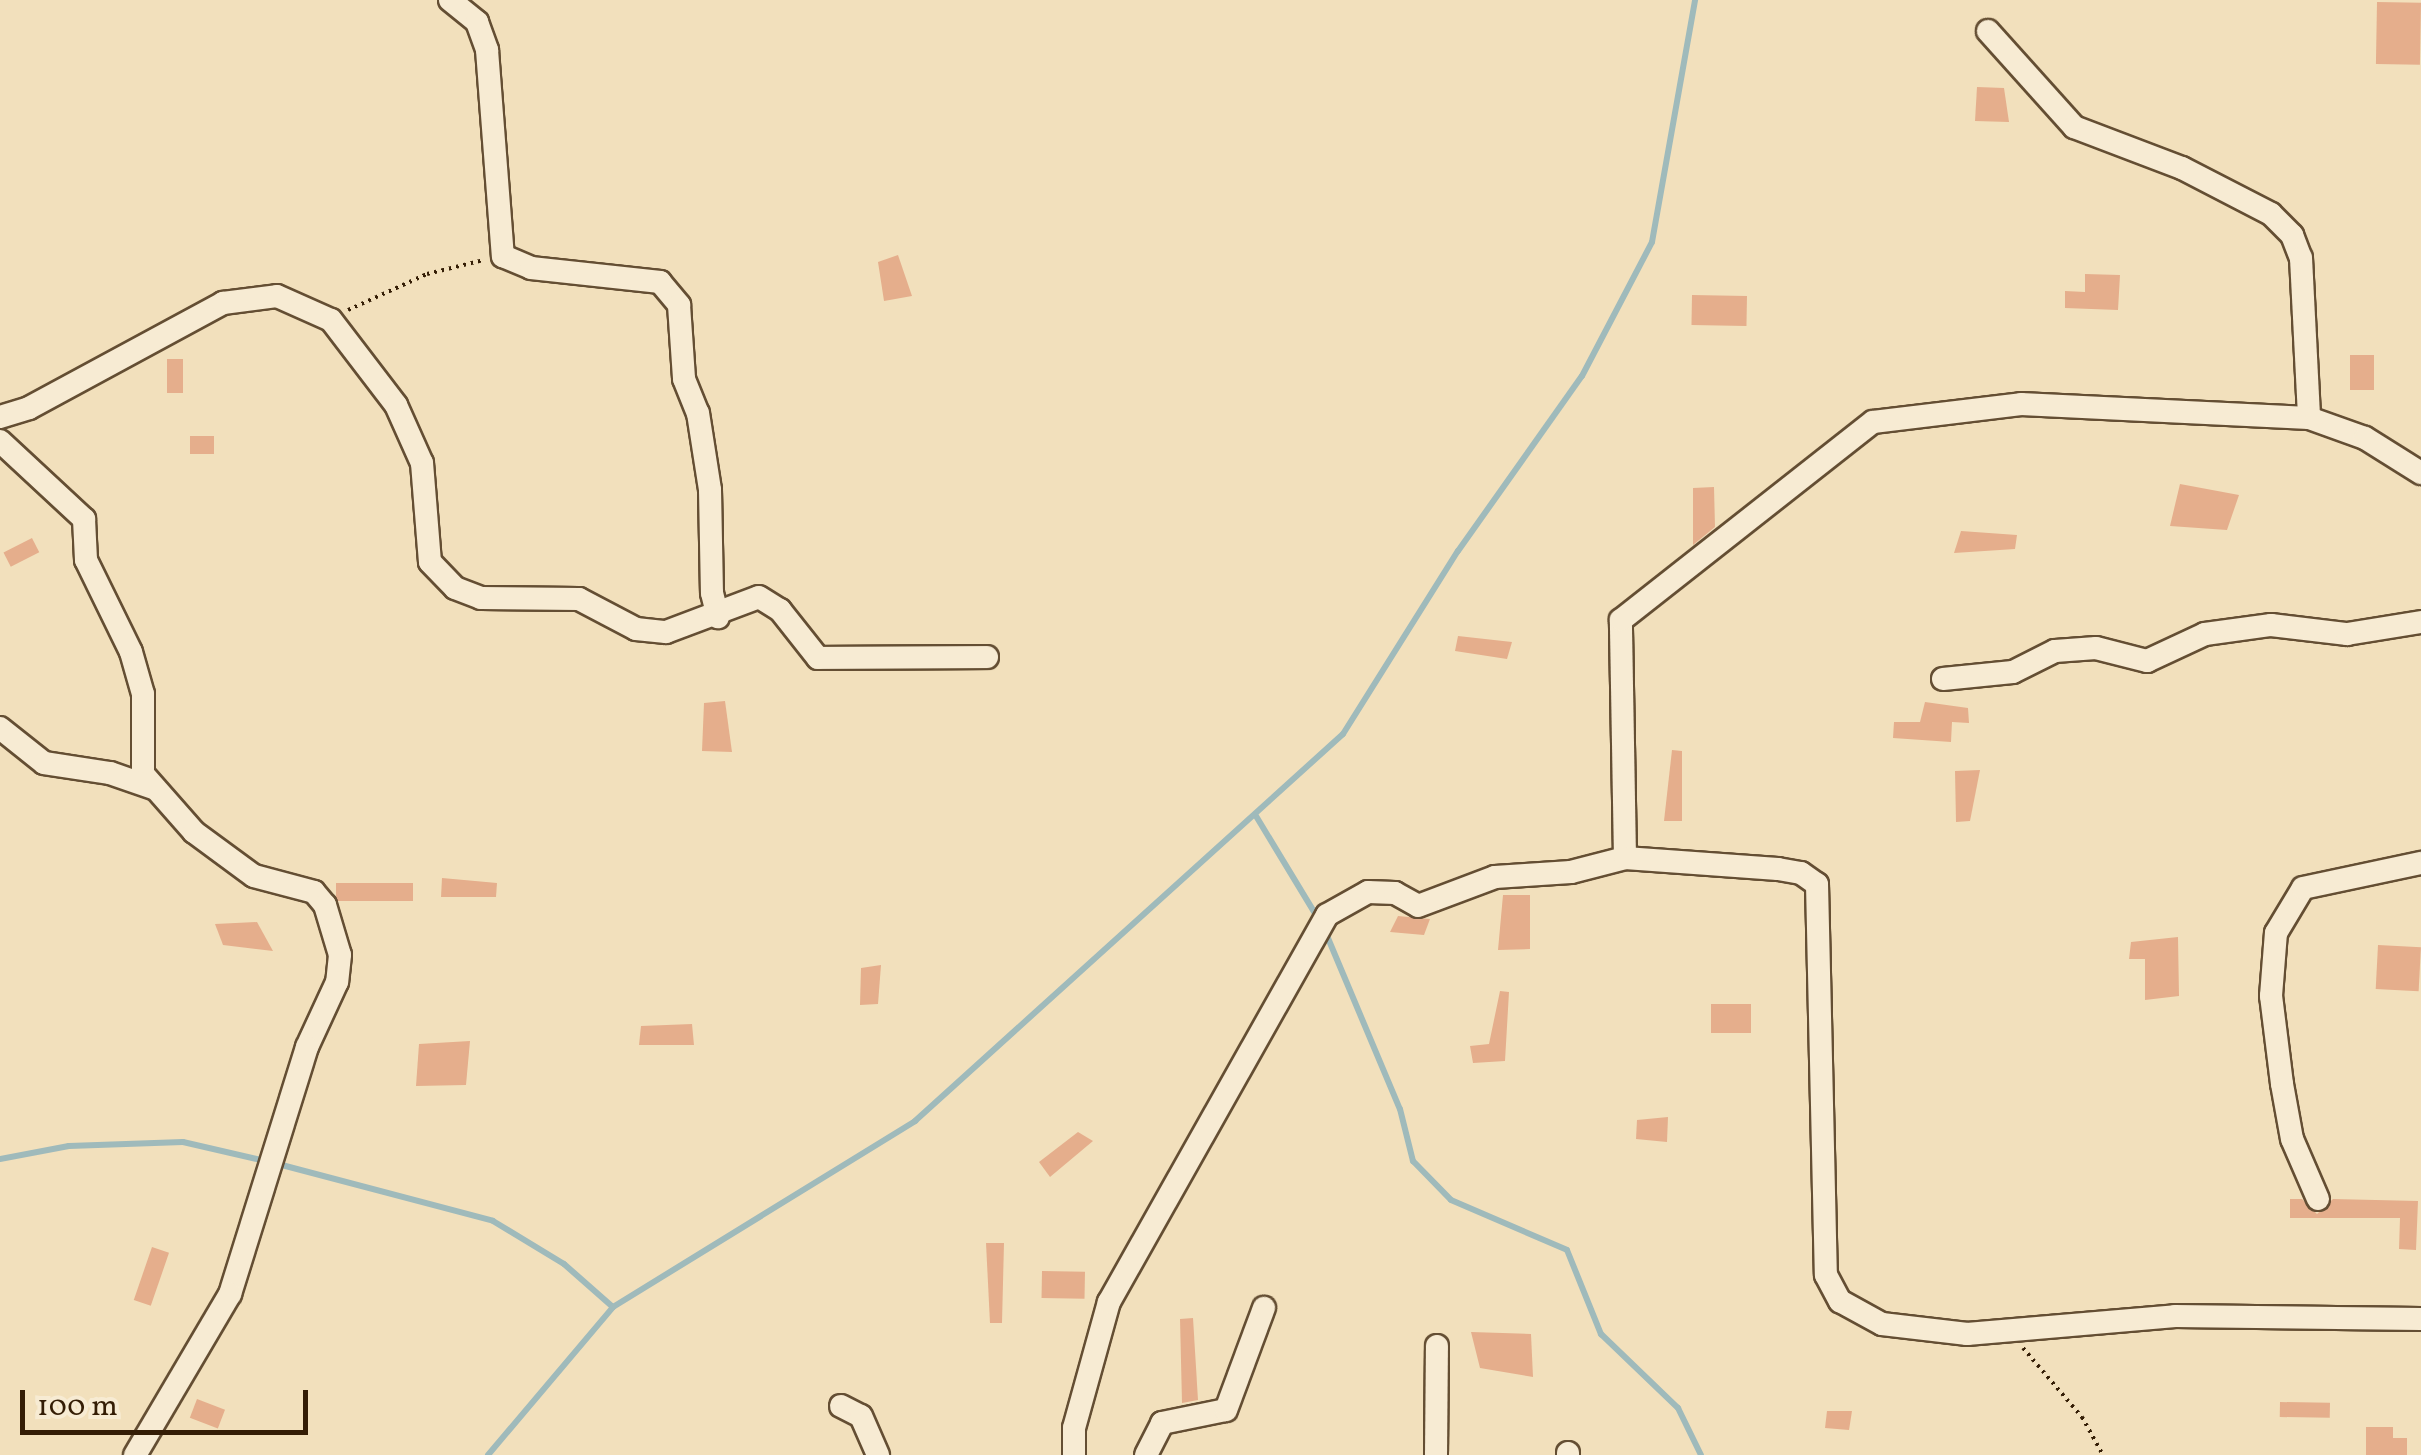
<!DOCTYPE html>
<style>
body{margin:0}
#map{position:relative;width:2421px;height:1455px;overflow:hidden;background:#f2e0bc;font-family:Vollkorn,serif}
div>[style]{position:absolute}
.stream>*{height:6px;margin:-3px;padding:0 3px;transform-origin:3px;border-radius:3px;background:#9fbabb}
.building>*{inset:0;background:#e5ae8c;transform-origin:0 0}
.path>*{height:4px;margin-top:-2px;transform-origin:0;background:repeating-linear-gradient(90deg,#341d05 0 2.5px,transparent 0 7.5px)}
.roads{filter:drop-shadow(2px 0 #644e33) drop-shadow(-2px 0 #644e33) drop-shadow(0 2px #644e33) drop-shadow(0 -2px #644e33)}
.minor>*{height:22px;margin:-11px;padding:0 11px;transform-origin:11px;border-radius:11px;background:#f7ebd3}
span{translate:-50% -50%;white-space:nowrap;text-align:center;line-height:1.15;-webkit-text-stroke:9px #f7ebd3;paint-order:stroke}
.scale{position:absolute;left:20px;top:1390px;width:288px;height:45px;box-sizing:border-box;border:5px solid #341d05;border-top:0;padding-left:12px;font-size:30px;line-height:35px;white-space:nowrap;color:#341d05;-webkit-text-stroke:8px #f7ebd3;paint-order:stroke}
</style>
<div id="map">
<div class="stream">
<div style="left:1256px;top:816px;width:122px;rotate:58.8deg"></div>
<div style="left:1325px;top:931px;width:193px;rotate:67.2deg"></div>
<div style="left:1400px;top:1109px;width:54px;rotate:76deg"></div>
<div style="left:1413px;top:1161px;width:54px;rotate:45.7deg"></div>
<div style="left:1451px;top:1200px;width:126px;rotate:23.3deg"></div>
<div style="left:1567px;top:1250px;width:91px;rotate:68deg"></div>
<div style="left:1601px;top:1334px;width:107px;rotate:43.9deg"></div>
<div style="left:1678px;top:1408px;width:52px;rotate:63.9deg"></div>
<div style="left:0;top:1159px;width:70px;rotate:-10.7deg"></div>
<div style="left:69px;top:1146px;width:114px;rotate:-2deg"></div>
<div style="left:183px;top:1142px;width:84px;rotate:13deg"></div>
<div style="left:278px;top:1164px;width:222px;rotate:14.8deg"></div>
<div style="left:493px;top:1221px;width:83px;rotate:31.2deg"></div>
<div style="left:564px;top:1264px;width:65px;rotate:41.3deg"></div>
<div style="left:488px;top:1455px;width:194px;rotate:-49.8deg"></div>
<div style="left:613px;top:1307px;width:355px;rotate:-31.6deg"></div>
<div style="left:915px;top:1121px;width:577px;rotate:-42.12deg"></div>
<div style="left:1343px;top:734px;width:216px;rotate:-57.9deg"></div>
<div style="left:1458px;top:551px;width:214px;rotate:-54.7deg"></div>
<div style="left:1582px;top:376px;width:151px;rotate:-62.4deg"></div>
<div style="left:1652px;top:242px;width:246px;rotate:-79.9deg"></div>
</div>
<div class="building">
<div style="left:2377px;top:2px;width:44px;height:62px;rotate:1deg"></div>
<div style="clip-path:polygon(1977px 87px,2004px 88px,2009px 122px,1975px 121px)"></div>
<div style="clip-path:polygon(898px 255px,912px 296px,884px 301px,878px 262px)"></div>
<div style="clip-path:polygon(2085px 274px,2120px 275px,2118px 310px,2065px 308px,2065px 291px,2085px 292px)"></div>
<div style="left:1692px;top:295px;width:55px;height:30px;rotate:1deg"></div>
<div style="left:2350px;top:355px;width:24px;height:35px"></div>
<div style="left:167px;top:359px;width:16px;height:34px"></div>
<div style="left:190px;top:436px;width:24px;height:18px"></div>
<div style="clip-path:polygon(2180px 484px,2239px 495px,2227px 530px,2170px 526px)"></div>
<div style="clip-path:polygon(1714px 487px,1715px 527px,1693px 545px,1693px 488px)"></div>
<div style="clip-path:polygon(1961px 531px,2017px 535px,2015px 549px,1954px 553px)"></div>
<div style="left:32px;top:538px;width:16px;height:32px;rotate:63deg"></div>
<div style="clip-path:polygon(1458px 636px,1512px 642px,1507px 659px,1455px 651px)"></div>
<div style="clip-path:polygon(725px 701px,732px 752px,702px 751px,704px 703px)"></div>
<div style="clip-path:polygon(1925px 702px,1968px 708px,1969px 723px,1952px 722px,1951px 742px,1893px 738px,1894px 722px,1920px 722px)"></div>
<div style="clip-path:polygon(1672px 750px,1682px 751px,1682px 821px,1664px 821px)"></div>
<div style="clip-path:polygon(1980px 770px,1970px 821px,1956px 822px,1955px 771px)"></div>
<div style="clip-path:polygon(442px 878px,497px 883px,496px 897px,441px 897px)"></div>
<div style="left:336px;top:883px;width:77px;height:18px"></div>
<div style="clip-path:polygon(1503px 895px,1530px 895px,1530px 949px,1498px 950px)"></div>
<div style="clip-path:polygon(1398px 916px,1430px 919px,1424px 935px,1390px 932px)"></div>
<div style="clip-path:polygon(257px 922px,273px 951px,223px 945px,215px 924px)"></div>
<div style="clip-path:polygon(2178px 937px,2179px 996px,2145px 1000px,2145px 959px,2129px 959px,2131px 942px)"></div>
<div style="left:2378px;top:945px;width:43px;height:44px;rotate:3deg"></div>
<div style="clip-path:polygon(881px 965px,878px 1004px,860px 1005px,861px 968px)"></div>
<div style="clip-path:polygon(1500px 991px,1509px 992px,1505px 1061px,1473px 1063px,1470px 1046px,1489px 1044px)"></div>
<div style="left:1711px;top:1004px;width:40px;height:29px"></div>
<div style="clip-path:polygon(692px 1024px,694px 1045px,639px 1045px,641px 1026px)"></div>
<div style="clip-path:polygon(470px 1041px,466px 1085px,416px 1086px,419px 1044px)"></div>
<div style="clip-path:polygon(1668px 1117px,1667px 1142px,1636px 1139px,1637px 1120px)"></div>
<div style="clip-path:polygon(1078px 1132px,1093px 1141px,1050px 1177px,1039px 1162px)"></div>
<div style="clip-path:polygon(2290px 1199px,2302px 1199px,2317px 1214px,2333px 1199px,2418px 1201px,2416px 1250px,2399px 1249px,2400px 1218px,2290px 1218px)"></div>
<div style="clip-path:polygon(986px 1243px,1004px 1243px,1002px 1323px,990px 1323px)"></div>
<div style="left:152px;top:1247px;width:18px;height:56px;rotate:19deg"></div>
<div style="left:1042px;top:1271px;width:43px;height:27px;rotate:1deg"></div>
<div style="clip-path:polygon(1193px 1318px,1198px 1400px,1182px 1403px,1180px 1319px)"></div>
<div style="clip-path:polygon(1471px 1332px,1531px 1334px,1533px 1377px,1480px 1368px)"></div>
<div style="left:197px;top:1399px;width:30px;height:20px;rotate:21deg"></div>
<div style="left:2280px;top:1402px;width:50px;height:15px;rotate:1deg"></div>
<div style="clip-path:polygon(1827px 1411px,1852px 1411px,1849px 1430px,1825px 1428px)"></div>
<div style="clip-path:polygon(2366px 1427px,2393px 1427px,2393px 1438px,2407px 1438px,2407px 1455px,2366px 1455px)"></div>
</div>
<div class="path">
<div style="left:348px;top:310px;width:87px;rotate:-24.5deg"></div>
<div style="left:427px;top:274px;width:59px;rotate:-13.8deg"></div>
<div style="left:2023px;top:1348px;width:91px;rotate:49.5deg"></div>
<div style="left:2082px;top:1417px;width:43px;rotate:61.1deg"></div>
</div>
<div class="roads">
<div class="minor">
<div style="left:450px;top:0;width:35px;rotate:39deg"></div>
<div style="left:477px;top:22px;width:30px;rotate:70deg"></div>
<div style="left:487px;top:50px;width:207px;rotate:85.6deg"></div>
<div style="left:503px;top:256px;width:30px;rotate:23deg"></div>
<div style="left:531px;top:268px;width:130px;rotate:6.2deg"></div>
<div style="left:660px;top:282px;width:30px;rotate:50deg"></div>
<div style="left:679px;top:305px;width:74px;rotate:86.1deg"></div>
<div style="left:684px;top:379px;width:37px;rotate:68deg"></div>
<div style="left:698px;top:413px;width:78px;rotate:81.1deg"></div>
<div style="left:710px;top:490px;width:103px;rotate:88.9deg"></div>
<div style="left:712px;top:593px;width:25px;rotate:76deg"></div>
<div style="left:1988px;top:31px;width:129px;rotate:48.1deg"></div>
<div style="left:2074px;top:127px;width:116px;rotate:20.8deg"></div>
<div style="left:2182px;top:168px;width:100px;rotate:27.3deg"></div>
<div style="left:2271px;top:214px;width:30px;rotate:45deg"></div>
<div style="left:2292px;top:235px;width:25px;rotate:69deg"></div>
<div style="left:2301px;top:258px;width:160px;rotate:87.1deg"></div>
<div style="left:0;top:417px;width:30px;rotate:-17deg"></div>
<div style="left:29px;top:408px;width:221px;rotate:-28.4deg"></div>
<div style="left:223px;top:303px;width:54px;rotate:-7.4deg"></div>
<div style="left:277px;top:296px;width:59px;rotate:24deg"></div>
<div style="left:331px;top:320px;width:107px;rotate:52.6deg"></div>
<div style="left:396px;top:405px;width:64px;rotate:65.9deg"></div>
<div style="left:422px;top:463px;width:99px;rotate:85.4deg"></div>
<div style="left:430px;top:562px;width:36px;rotate:46deg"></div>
<div style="left:455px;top:588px;width:28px;rotate:21deg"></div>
<div style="left:481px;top:598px;width:98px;rotate:0.6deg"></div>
<div style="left:579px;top:599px;width:64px;rotate:27.8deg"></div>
<div style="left:636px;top:629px;width:30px;rotate:6deg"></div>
<div style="left:666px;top:632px;width:99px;rotate:-20.6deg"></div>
<div style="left:759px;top:597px;width:25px;rotate:32deg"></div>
<div style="left:780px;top:610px;width:61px;rotate:51.6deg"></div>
<div style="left:818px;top:658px;width:169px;rotate:-0.3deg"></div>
<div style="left:0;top:441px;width:115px;rotate:42.9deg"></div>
<div style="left:84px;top:519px;width:41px;rotate:87.2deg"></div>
<div style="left:86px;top:560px;width:102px;rotate:63.9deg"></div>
<div style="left:131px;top:652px;width:44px;rotate:74.1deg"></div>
<div style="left:143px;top:694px;width:80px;rotate:90deg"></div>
<div style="left:143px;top:774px;width:77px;rotate:48.7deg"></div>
<div style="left:194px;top:832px;width:74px;rotate:36.3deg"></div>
<div style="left:254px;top:876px;width:62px;rotate:14.9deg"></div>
<div style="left:314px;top:892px;width:17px;rotate:50deg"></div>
<div style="left:325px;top:905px;width:52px;rotate:73.3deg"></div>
<div style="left:340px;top:955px;width:27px;rotate:96deg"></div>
<div style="left:337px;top:982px;width:72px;rotate:114.8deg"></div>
<div style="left:307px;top:1047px;width:259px;rotate:107.3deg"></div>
<div style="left:230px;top:1294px;width:187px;rotate:120.5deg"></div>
<div style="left:1943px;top:679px;width:70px;rotate:-5.7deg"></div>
<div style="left:2013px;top:672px;width:47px;rotate:-26.6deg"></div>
<div style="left:2055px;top:651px;width:41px;rotate:-4.2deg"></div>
<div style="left:2096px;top:648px;width:53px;rotate:14.3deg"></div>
<div style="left:2147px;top:661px;width:64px;rotate:-25deg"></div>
<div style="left:2205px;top:634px;width:67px;rotate:-7.8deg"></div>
<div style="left:2271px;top:625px;width:77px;rotate:6.8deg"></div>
<div style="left:2347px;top:634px;width:75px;rotate:-9.2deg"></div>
<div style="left:0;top:728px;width:56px;rotate:38.5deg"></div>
<div style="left:44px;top:763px;width:67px;rotate:8.6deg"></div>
<div style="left:110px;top:773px;width:46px;rotate:19.2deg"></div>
<div style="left:1625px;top:858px;width:238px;rotate:-91deg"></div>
<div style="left:1621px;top:620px;width:320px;rotate:-38.2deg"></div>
<div style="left:1873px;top:422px;width:149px;rotate:-6.9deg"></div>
<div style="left:2021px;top:404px;width:288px;rotate:2.8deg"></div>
<div style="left:2309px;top:418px;width:59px;rotate:19.7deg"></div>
<div style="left:2365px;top:438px;width:66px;rotate:32deg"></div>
<div style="left:2318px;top:1199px;width:65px;rotate:-113.4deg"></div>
<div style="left:2292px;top:1139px;width:56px;rotate:-100.3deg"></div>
<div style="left:2282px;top:1084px;width:89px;rotate:-97.1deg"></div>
<div style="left:2271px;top:996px;width:63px;rotate:-85.5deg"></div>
<div style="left:2276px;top:933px;width:52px;rotate:-59deg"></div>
<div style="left:2303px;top:888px;width:121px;rotate:-12deg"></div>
<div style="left:841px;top:1406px;width:22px;rotate:27deg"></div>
<div style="left:861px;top:1416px;width:43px;rotate:66.4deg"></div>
<div style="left:1568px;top:1453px;width:2px;rotate:90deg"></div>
<div style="left:1074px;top:1455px;width:27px;rotate:-90deg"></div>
<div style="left:1074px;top:1428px;width:131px;rotate:-74.5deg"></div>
<div style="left:1109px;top:1302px;width:444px;rotate:-60.6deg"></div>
<div style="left:1327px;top:915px;width:47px;rotate:-29.3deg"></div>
<div style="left:1368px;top:892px;width:27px;rotate:2deg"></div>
<div style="left:1395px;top:893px;width:26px;rotate:29deg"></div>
<div style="left:1418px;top:906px;width:82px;rotate:-20.6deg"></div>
<div style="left:1495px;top:877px;width:76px;rotate:-3.8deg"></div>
<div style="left:1571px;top:872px;width:56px;rotate:-14.5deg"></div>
<div style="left:1625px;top:858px;width:153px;rotate:4.1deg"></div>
<div style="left:1778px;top:869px;width:23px;rotate:10deg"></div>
<div style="left:1801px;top:873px;width:19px;rotate:35deg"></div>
<div style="left:1817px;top:884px;width:391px;rotate:88.7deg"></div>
<div style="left:1826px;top:1275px;width:30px;rotate:62deg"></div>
<div style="left:1840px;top:1301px;width:48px;rotate:28.7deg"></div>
<div style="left:1882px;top:1324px;width:86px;rotate:6.7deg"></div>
<div style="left:1967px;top:1334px;width:209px;rotate:-4.9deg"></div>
<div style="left:2175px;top:1316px;width:246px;rotate:0.7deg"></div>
<div style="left:1146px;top:1455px;width:36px;rotate:-63deg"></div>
<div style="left:1162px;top:1423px;width:65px;rotate:-11.5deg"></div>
<div style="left:1226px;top:1410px;width:109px;rotate:-69.6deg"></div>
<div style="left:1436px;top:1455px;width:109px;rotate:-89.5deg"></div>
</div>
</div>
<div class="scale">100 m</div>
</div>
